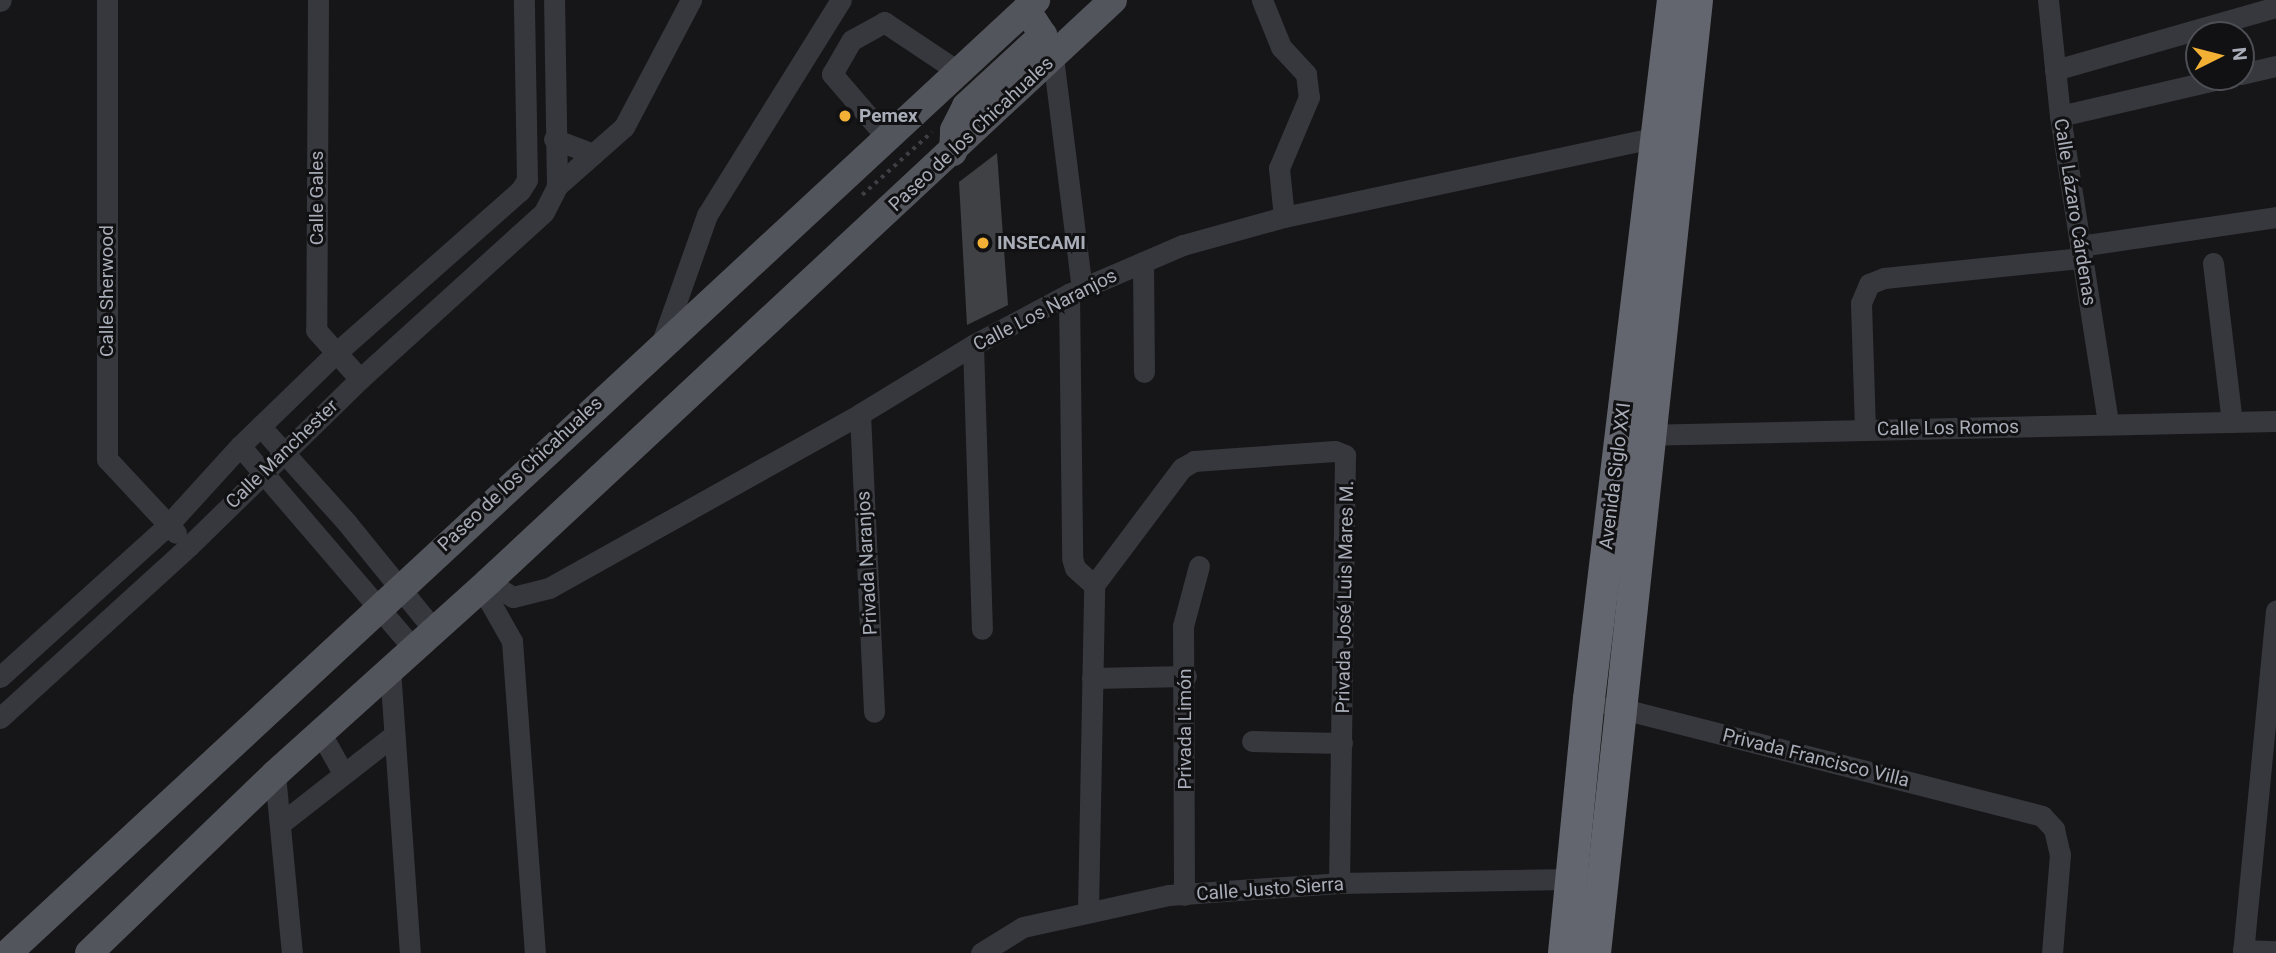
<!DOCTYPE html>
<meta charset="utf-8">
<style>
body{margin:0}
#map{position:relative;width:2276px;height:953px;overflow:hidden;background:#161618;font-family:Roboto,sans-serif}
div>[style]{position:absolute}
.building>*{inset:0;background:#404145}
.path>*{height:3.5px;margin-top:-1.75px;transform-origin:0;background:repeating-linear-gradient(90deg,#3d3f44 0 3.5px,transparent 0 8.5px)}
.minor>*{height:21px;margin:-10.5px;padding:0 10.5px;transform-origin:10.5px;border-radius:10.5px;background:#37383d}
.major>*{height:28px;margin:-14px;padding:0 14px;transform-origin:14px;border-radius:14px;background:#53555c}
.highway>*{height:32px;margin:-16px;padding:0 16px;transform-origin:16px;border-radius:16px;background:#63666e}
.dots>*{width:19px;height:19px;translate:-50% -50%;box-sizing:border-box;border:4px solid #111113;border-radius:50%}
span{translate:-50% -50%;white-space:nowrap;text-align:center;line-height:1.15;-webkit-text-stroke:6px #111113;paint-order:stroke}
.poi-label{font-size:19px;color:#a8adb8;font-weight:700}
.left{translate:0 -50%;text-align:left}
.street-label{font-size:19px;color:#a8adb8}
.north{position:absolute;left:2185px;top:21px;width:70px;height:70px;box-sizing:border-box;background:#111113;border:2px solid #4d4f55;border-radius:50%;rotate:84deg;font-size:19px;font-weight:700;line-height:28px;text-align:center;color:#a8adb8}
.north::after{content:'';display:block;margin:auto;width:24px;height:32px;background:#f2b134;clip-path:polygon(50% 0,100% 100%,50% 72%,0 100%)}
</style>
<div id="map">
<div class="building">
<div style="clip-path:polygon(997px 153px,1008px 305px,967px 325px,959px 182px)"></div>
</div>
<div class="path">
<div style="left:862px;top:195px;width:94px;rotate:-42deg"></div>
</div>
<div class="minor">
<div style="left:318px;top:0;width:330px;rotate:90.3deg"></div>
<div style="left:316px;top:330px;width:66px;rotate:48.1deg"></div>
<div style="left:1262px;top:0;width:51px;rotate:68deg"></div>
<div style="left:1281px;top:47px;width:37px;rotate:47deg"></div>
<div style="left:1306px;top:74px;width:23px;rotate:83deg"></div>
<div style="left:1309px;top:97px;width:77px;rotate:112.9deg"></div>
<div style="left:1279px;top:168px;width:49px;rotate:84.2deg"></div>
<div style="left:2048px;top:0;width:117px;rotate:84.1deg"></div>
<div style="left:2060px;top:116px;width:312px;rotate:81.1deg"></div>
<div style="left:0;top:1px;width:1px;rotate:-45deg"></div>
<div style="left:107px;top:2px;width:457px;rotate:90deg"></div>
<div style="left:107px;top:459px;width:101px;rotate:47deg"></div>
<div style="left:1053px;top:57px;width:234px;rotate:82.9deg"></div>
<div style="left:2055px;top:70px;width:230px;rotate:-15.9deg"></div>
<div style="left:2241px;top:74px;width:36px;rotate:-13deg"></div>
<div style="left:2060px;top:116px;width:171px;rotate:-13.1deg"></div>
<div style="left:554px;top:139px;width:42px;rotate:21deg"></div>
<div style="left:888px;top:139px;width:86px;rotate:-130.7deg"></div>
<div style="left:832px;top:74px;width:39px;rotate:-60deg"></div>
<div style="left:852px;top:40px;width:37px;rotate:-29deg"></div>
<div style="left:884px;top:22px;width:87px;rotate:33.7deg"></div>
<div style="left:557px;top:186px;width:89px;rotate:-41.4deg"></div>
<div style="left:624px;top:127px;width:144px;rotate:-62.2deg"></div>
<div style="left:2080px;top:246px;width:198px;rotate:-8.4deg"></div>
<div style="left:1143px;top:262px;width:110px;rotate:89.5deg"></div>
<div style="left:2213px;top:263px;width:160px;rotate:83.2deg"></div>
<div style="left:1069px;top:294px;width:264px;rotate:89.3deg"></div>
<div style="left:1072px;top:558px;width:10px;rotate:73deg"></div>
<div style="left:1075px;top:568px;width:25px;rotate:42deg"></div>
<div style="left:662px;top:342px;width:135px;rotate:-70.5deg"></div>
<div style="left:707px;top:215px;width:253px;rotate:-58.1deg"></div>
<div style="left:973px;top:345px;width:284px;rotate:88.2deg"></div>
<div style="left:860px;top:414px;width:298px;rotate:87.3deg"></div>
<div style="left:261px;top:427px;width:129px;rotate:48.1deg"></div>
<div style="left:347px;top:523px;width:138px;rotate:50.9deg"></div>
<div style="left:1865px;top:430px;width:127px;rotate:-91.8deg"></div>
<div style="left:1861px;top:303px;width:21px;rotate:-67deg"></div>
<div style="left:1869px;top:284px;width:16px;rotate:-22deg"></div>
<div style="left:1884px;top:278px;width:199px;rotate:-5.8deg"></div>
<div style="left:1639px;top:435px;width:637px;rotate:-1.26deg"></div>
<div style="left:240px;top:446px;width:266px;rotate:49.4deg"></div>
<div style="left:488px;top:582px;width:29px;rotate:31deg"></div>
<div style="left:513px;top:597px;width:37px;rotate:-14deg"></div>
<div style="left:549px;top:588px;width:356px;rotate:-29.2deg"></div>
<div style="left:860px;top:414px;width:132px;rotate:-31.4deg"></div>
<div style="left:973px;top:345px;width:109px;rotate:-28deg"></div>
<div style="left:1069px;top:294px;width:124px;rotate:-23.3deg"></div>
<div style="left:1183px;top:245px;width:105px;rotate:-15.5deg"></div>
<div style="left:1284px;top:217px;width:378px;rotate:-12.1deg"></div>
<div style="left:1094px;top:585px;width:146px;rotate:-53.1deg"></div>
<div style="left:1182px;top:468px;width:14px;rotate:-30deg"></div>
<div style="left:1194px;top:461px;width:141px;rotate:-4.1deg"></div>
<div style="left:1335px;top:451px;width:11px;rotate:22deg"></div>
<div style="left:1345px;top:455px;width:428px;rotate:90.8deg"></div>
<div style="left:482px;top:588px;width:61px;rotate:60.5deg"></div>
<div style="left:512px;top:641px;width:313px;rotate:85.8deg"></div>
<div style="left:390px;top:669px;width:285px;rotate:86deg"></div>
<div style="left:0;top:677px;width:227px;rotate:-42.1deg"></div>
<div style="left:168px;top:525px;width:107px;rotate:-47.7deg"></div>
<div style="left:240px;top:446px;width:134px;rotate:-44.1deg"></div>
<div style="left:336px;top:353px;width:245px;rotate:-41.4deg"></div>
<div style="left:520px;top:191px;width:13px;rotate:-58deg"></div>
<div style="left:527px;top:180px;width:180px;rotate:-91deg"></div>
<div style="left:1092px;top:678px;width:94px;rotate:-1.2deg"></div>
<div style="left:1611px;top:706px;width:445px;rotate:14.3deg"></div>
<div style="left:2042px;top:816px;width:18px;rotate:47deg"></div>
<div style="left:2054px;top:829px;width:26px;rotate:77deg"></div>
<div style="left:2060px;top:854px;width:99px;rotate:94.6deg"></div>
<div style="left:0;top:718px;width:256px;rotate:-42.3deg"></div>
<div style="left:189px;top:546px;width:239px;rotate:-44.3deg"></div>
<div style="left:360px;top:379px;width:248px;rotate:-42.2deg"></div>
<div style="left:544px;top:212px;width:29px;rotate:-63deg"></div>
<div style="left:557px;top:186px;width:186px;rotate:-90.9deg"></div>
<div style="left:320px;top:732px;width:47px;rotate:60.7deg"></div>
<div style="left:1252px;top:741px;width:90px;rotate:1.3deg"></div>
<div style="left:275px;top:774px;width:180px;rotate:84.6deg"></div>
<div style="left:280px;top:824px;width:145px;rotate:-38deg"></div>
<div style="left:1184px;top:895px;width:269px;rotate:-90.2deg"></div>
<div style="left:1183px;top:626px;width:62px;rotate:-75.1deg"></div>
<div style="left:1088px;top:910px;width:325px;rotate:-88.9deg"></div>
<div style="left:2243px;top:950px;width:33px;rotate:2deg"></div>
<div style="left:981px;top:953px;width:49px;rotate:-31.8deg"></div>
<div style="left:1023px;top:927px;width:149px;rotate:-12.4deg"></div>
<div style="left:1169px;top:895px;width:170px;rotate:-4deg"></div>
<div style="left:1339px;top:883px;width:232px;rotate:-1deg"></div>
<div style="left:2243px;top:953px;width:344px;rotate:-84.5deg"></div>
</div>
<div class="major">
<div style="left:953px;top:152px;width:22px;rotate:-87deg"></div>
<div style="left:954px;top:130px;width:27px;rotate:-63deg"></div>
<div style="left:966px;top:106px;width:105px;rotate:-42.7deg"></div>
<div style="left:1043px;top:35px;width:31px;rotate:-123deg"></div>
<div style="left:8px;top:953px;width:1402px;rotate:-42.83deg"></div>
<div style="left:89px;top:953px;width:258px;rotate:-43.9deg"></div>
<div style="left:275px;top:774px;width:287px;rotate:-42deg"></div>
<div style="left:488px;top:582px;width:854px;rotate:-42.96deg"></div>
</div>
<div class="highway">
<div style="left:1564px;top:953px;width:255px;rotate:-84.4deg"></div>
<div style="left:1589px;top:699px;width:704px;rotate:-83.15deg"></div>
<div style="left:1595px;top:953px;width:958px;rotate:-83.89deg"></div>
</div>
<div class="dots">
<div style="left:845px;top:116px;background:#f2b134"></div>
<div style="left:983px;top:243px;background:#f2b134"></div>
</div>
<div class="poi-label">
<span class="left" style="left:859px;top:116px">Pemex</span>
<span class="left" style="left:997px;top:243px">INSECAMI</span>
</div>
<div class="street-label">
<span style="left:971px;top:134px;rotate:-43deg">Paseo de los Chicahuales</span>
<span style="left:317px;top:198px;rotate:-90deg">Calle Gales</span>
<span style="left:2075px;top:212px;rotate:81deg">Calle Lázaro Cárdenas</span>
<span style="left:107px;top:291px;rotate:-90deg">Calle Sherwood</span>
<span style="left:1045px;top:310px;rotate:-27deg">Calle Los Naranjos</span>
<span style="left:1948px;top:428px;rotate:-1deg">Calle Los Romos</span>
<span style="left:282px;top:454px;rotate:-44deg">Calle Manchester</span>
<span style="left:520px;top:474px;rotate:-43deg">Paseo de los Chicahuales</span>
<span style="left:1615px;top:476px;rotate:-83deg">Avenida Siglo XXI</span>
<span style="left:867px;top:563px;rotate:-93deg">Privada Naranjos</span>
<span style="left:1345px;top:597px;rotate:-89deg">Privada José Luis Mares M.</span>
<span style="left:1185px;top:729px;rotate:-90deg">Privada Limón</span>
<span style="left:1816px;top:758px;rotate:14deg">Privada Francisco Villa</span>
<span style="left:1270px;top:889px;rotate:-4deg">Calle Justo Sierra</span>
</div>
<div class="north">N</div>
</div>
